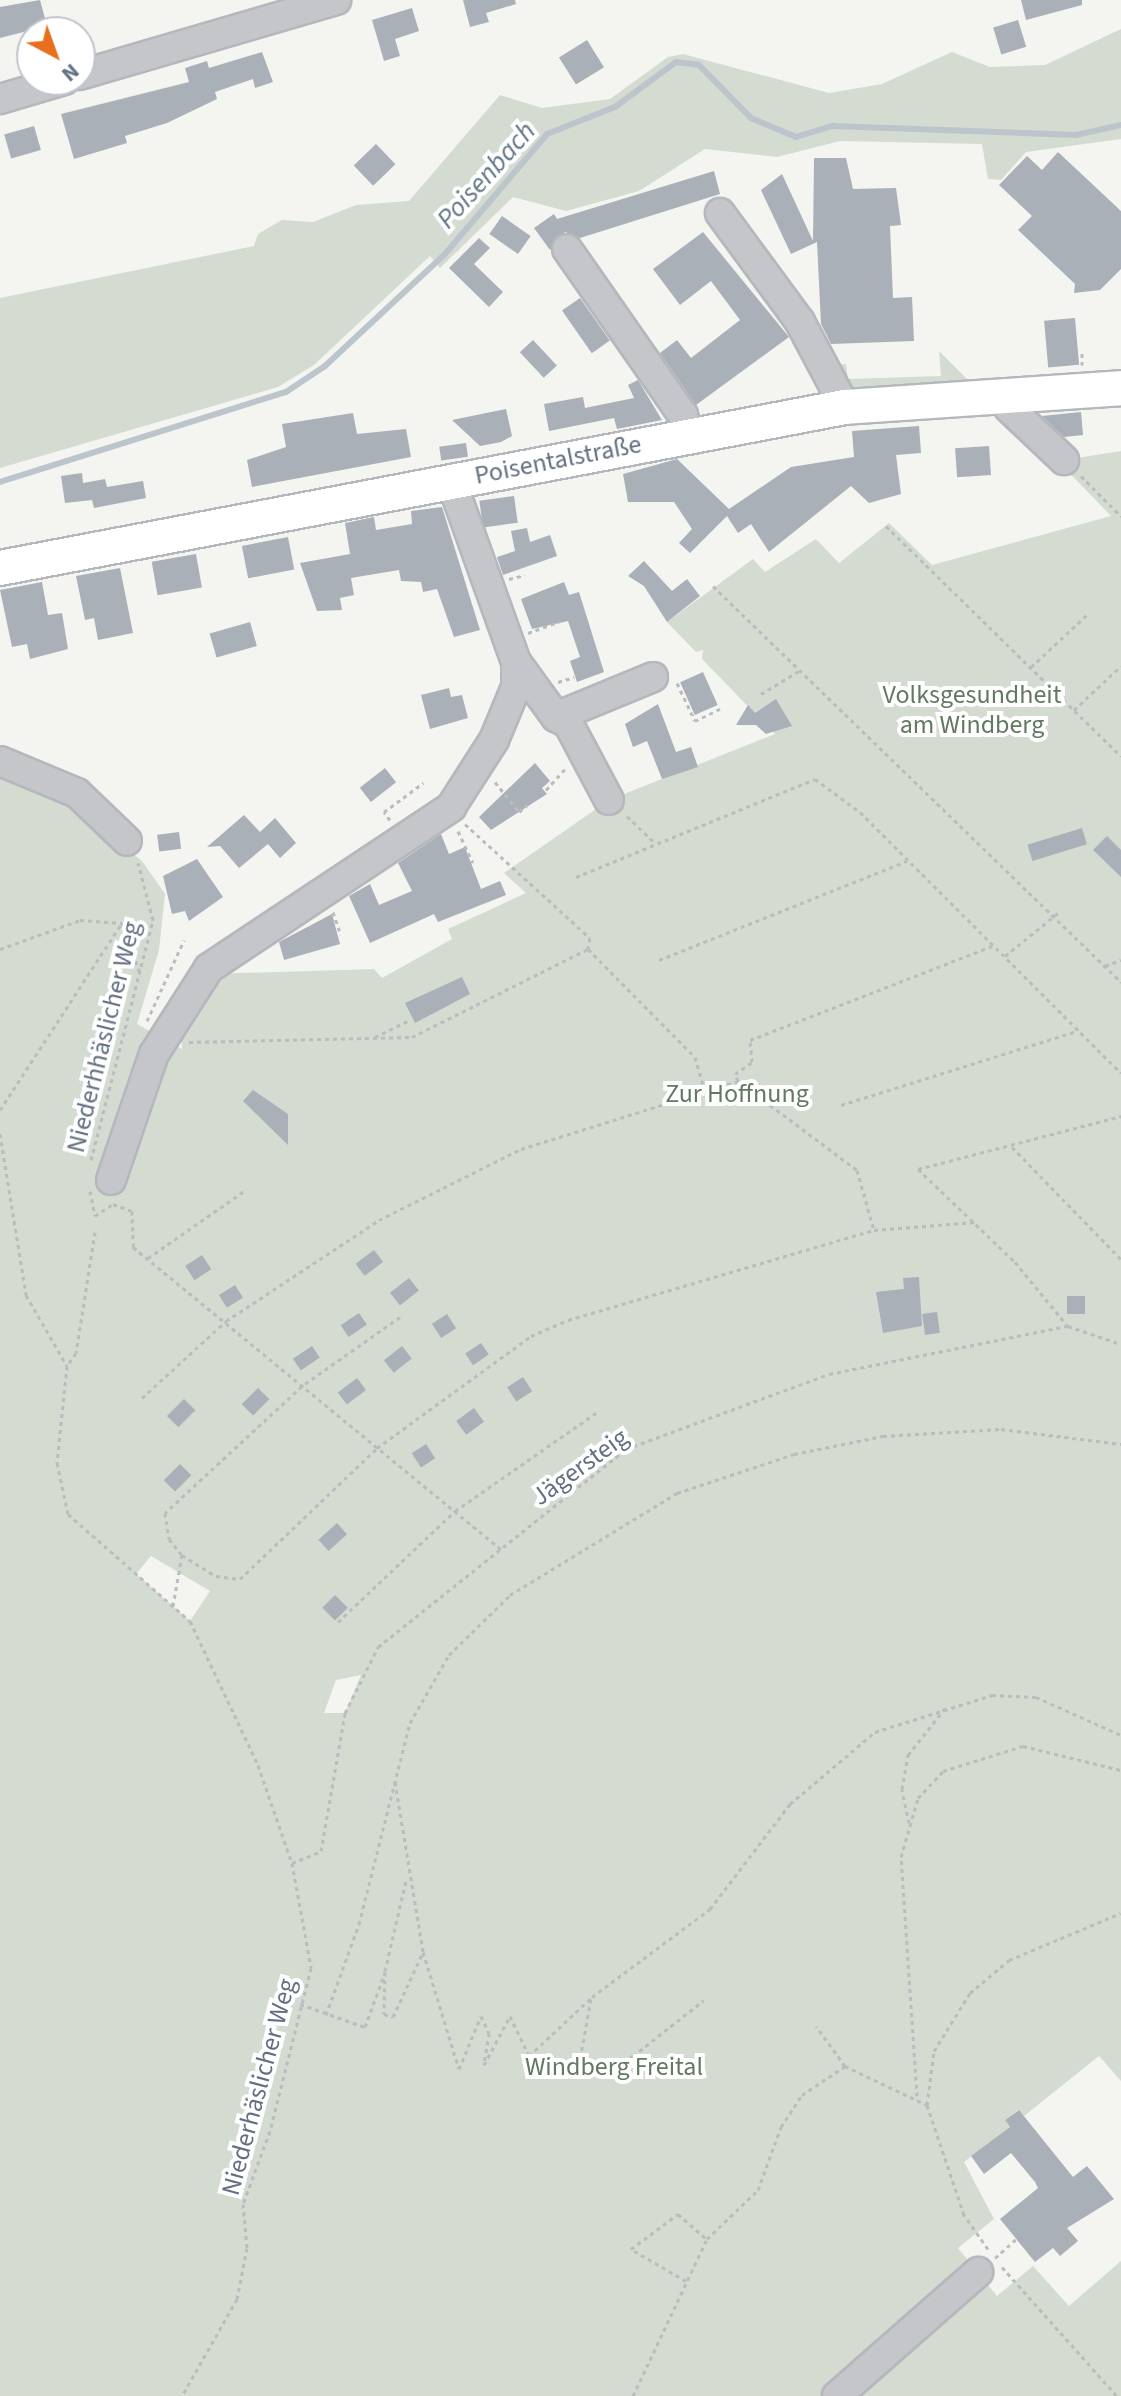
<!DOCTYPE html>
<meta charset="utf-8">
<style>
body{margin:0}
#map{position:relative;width:1121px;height:2396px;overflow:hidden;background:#f4f5f0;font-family:"Source Sans 3",sans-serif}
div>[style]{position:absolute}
.green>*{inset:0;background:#d4dbd1}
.stream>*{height:6px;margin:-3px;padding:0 3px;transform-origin:3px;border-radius:3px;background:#bcc5cc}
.building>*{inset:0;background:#aab0b7;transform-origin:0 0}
.path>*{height:3px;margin-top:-1.5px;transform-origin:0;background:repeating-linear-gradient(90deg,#bbbcbf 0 4px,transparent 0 8px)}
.roads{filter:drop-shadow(2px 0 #b4b7bc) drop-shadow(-2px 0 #b4b7bc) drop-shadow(0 2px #b4b7bc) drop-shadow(0 -2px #b4b7bc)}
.minor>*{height:28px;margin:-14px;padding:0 14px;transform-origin:14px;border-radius:14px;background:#c4c6ca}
.major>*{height:34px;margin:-17px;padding:0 17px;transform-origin:17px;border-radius:17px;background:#fff}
span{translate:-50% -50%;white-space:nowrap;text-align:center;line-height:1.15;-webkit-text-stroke:8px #fff;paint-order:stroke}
.street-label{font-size:26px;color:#636f82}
.park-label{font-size:26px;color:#627962}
.water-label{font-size:28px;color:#637786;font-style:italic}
.north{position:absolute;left:16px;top:16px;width:80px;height:80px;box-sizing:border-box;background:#fff;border:2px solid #c1c5cd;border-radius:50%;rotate:139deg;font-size:22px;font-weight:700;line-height:32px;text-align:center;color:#636f82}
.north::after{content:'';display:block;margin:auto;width:28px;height:36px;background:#e76f1e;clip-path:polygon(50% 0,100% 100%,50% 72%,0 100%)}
</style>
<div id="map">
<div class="green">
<div style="clip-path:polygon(1121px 29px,1121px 139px,1026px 152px,1001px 180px,988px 179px,982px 144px,840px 141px,777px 157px,705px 149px,639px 191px,566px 211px,513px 197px,440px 268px,430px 256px,314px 365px,278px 387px,0 468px,0 298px,254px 246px,258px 234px,282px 220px,313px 222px,356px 205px,409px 201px,500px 95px,542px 108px,610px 99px,668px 57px,683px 54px,829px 93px,882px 84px,952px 52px,990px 67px,1045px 65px)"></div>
<div style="clip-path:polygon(939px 351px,969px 381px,848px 388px,830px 365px,846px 364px,848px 379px,941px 376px)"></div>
<div style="clip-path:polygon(evenodd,1121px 451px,1121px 2081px,1099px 2056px,1024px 2116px,1018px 2110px,1005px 2120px,1010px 2127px,964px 2162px,994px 2219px,958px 2248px,997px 2296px,1033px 2266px,1069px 2306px,1121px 2261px,1121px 2396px,0 2396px,0 773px,46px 787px,142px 861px,165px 894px,159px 950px,137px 1024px,182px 1049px,181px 1024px,211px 974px,374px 969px,382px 978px,452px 939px,448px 929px,526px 893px,504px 873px,609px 800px,775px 734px,702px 659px,703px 650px,696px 652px,667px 622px,753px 559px,765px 572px,816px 539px,839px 563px,889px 523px,932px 565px,1111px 516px,1058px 461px,1121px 451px,151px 1556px,210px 1591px,190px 1621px,136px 1574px,151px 1556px,1121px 451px,361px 1675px,345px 1713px,324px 1713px,336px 1680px,361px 1675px)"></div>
</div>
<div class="stream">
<div style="left:0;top:482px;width:300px;rotate:-17.5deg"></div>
<div style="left:286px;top:392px;width:47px;rotate:-33.7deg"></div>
<div style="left:325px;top:366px;width:164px;rotate:-43deg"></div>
<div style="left:445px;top:254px;width:157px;rotate:-49.6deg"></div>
<div style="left:547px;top:134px;width:73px;rotate:-21.7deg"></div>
<div style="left:615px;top:107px;width:76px;rotate:-36.4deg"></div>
<div style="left:676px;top:62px;width:23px;rotate:7deg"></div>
<div style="left:699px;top:65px;width:74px;rotate:45.5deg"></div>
<div style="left:751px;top:118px;width:49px;rotate:22.9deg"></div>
<div style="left:796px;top:137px;width:39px;rotate:-17deg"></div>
<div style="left:833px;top:126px;width:243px;rotate:2.1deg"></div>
<div style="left:1076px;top:135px;width:46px;rotate:-12.5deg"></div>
</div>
<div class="building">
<div style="clip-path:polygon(40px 0,47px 26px,0 38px,0 7px)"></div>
<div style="clip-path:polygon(463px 0,515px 0,516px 4px,486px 13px,489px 22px,470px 27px)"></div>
<div style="clip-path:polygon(1021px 0,1082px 0,1082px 5px,1026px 20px)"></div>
<div style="clip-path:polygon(412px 8px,419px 31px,395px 39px,400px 56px,384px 61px,372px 20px)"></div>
<div style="left:1018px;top:20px;width:28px;height:26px;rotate:73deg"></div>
<div style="left:587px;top:40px;width:32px;height:33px;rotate:58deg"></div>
<div style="clip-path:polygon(262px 52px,273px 82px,255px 88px,253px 79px,215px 92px,217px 99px,167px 123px,125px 136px,127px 143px,74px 159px,61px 114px,189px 82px,185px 68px,207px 61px,209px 68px)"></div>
<div style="left:34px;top:126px;width:25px;height:31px;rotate:74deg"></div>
<div style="left:376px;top:144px;width:28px;height:31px;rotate:46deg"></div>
<div style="clip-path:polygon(1058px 152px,1121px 211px,1121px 269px,1100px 290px,1074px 293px,1075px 284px,1018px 230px,1032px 216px,999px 185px,1027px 156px,1042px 170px)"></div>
<div style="clip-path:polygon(814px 158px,846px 158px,853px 189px,896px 188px,901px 225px,890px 226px,893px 298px,912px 297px,914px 341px,831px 344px,821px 324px,817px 242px,791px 254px,761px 190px,782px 174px,813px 241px)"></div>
<div style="clip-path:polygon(714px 171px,720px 194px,580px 238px,565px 232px,550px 250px,534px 228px,554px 214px,557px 219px)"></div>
<div style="left:502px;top:216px;width:35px;height:22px;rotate:35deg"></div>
<div style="clip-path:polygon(703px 232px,789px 337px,696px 405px,660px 353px,677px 340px,691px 358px,740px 320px,711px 281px,680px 305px,653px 269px)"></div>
<div style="clip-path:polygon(479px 238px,490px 248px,474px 264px,503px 292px,489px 307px,449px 268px)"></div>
<div style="left:580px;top:298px;width:52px;height:22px;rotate:55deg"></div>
<div style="left:1075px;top:318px;width:47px;height:31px;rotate:85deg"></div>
<div style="left:533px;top:340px;width:35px;height:18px;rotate:47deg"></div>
<div style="clip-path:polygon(638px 380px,662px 420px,617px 429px,614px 418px,549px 431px,544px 404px,583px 397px,585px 408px,634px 398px,628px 385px)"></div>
<div style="clip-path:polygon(506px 409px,512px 436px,501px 442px,480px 446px,452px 420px)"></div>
<div style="clip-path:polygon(1081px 412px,1083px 435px,1064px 437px,1042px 416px)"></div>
<div style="clip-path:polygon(353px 413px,357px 434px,406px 429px,411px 457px,252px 487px,247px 460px,286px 447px,282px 424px)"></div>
<div style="clip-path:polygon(919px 426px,921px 453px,896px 455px,901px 494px,869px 503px,851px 486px,769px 552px,751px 524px,738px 533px,727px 516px,690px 553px,679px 543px,692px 529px,674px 502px,628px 502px,623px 474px,677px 459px,729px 509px,791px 467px,854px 457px,852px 431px)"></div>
<div style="left:466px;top:443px;width:14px;height:27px;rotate:82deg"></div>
<div style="left:989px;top:446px;width:29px;height:34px;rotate:86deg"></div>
<div style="clip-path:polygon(82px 473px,83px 483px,105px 479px,107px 487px,143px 481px,146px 498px,94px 508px,92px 500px,65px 503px,61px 476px)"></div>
<div style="left:514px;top:496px;width:27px;height:35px;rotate:82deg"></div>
<div style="clip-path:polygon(442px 507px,480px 630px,454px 637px,437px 589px,423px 592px,421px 582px,401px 581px,399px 570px,351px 578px,354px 595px,340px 598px,342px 610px,317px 611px,300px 563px,350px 554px,345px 523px,374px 517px,376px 530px,412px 524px,411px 511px)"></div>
<div style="clip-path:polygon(527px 528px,530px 542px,550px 535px,557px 556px,503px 575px,497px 557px,515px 551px,511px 531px)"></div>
<div style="left:288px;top:537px;width:33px;height:47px;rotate:79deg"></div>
<div style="left:196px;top:554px;width:34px;height:45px;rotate:80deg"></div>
<div style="clip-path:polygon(644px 561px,672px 591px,687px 579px,700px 596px,667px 622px,644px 586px,628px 576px)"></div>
<div style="clip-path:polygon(120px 568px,133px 633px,98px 640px,94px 618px,85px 620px,76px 576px)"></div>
<div style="clip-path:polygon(42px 582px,48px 615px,62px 613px,68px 649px,30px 659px,27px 644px,12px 647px,0 590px)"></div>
<div style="clip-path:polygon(564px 582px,569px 595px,579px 592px,604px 672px,577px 682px,570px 661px,580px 657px,568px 621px,532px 629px,521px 599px)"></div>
<div style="left:250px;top:622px;width:25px;height:42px;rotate:74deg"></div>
<div style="left:703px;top:672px;width:36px;height:25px;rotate:66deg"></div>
<div style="clip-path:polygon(449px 688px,451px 697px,462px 695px,468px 718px,430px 729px,421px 695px)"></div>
<div style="clip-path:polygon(776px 699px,792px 726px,766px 734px,756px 725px,736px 725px,748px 705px,755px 713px)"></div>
<div style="clip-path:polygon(658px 704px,676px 752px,691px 747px,698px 767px,662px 779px,647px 741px,633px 747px,625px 724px)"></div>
<div style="clip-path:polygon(535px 763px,550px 781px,542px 788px,547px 794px,491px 830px,479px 817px)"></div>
<div style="left:385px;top:768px;width:18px;height:32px;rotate:52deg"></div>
<div style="clip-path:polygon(244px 815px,260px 832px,275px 818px,296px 843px,280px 858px,268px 844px,239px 868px,220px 846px,207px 847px)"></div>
<div style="left:1082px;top:828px;width:17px;height:57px;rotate:73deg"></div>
<div style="left:179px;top:832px;width:17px;height:22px;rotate:83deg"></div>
<div style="clip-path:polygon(441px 834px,449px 854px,465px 847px,481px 889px,500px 881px,506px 895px,438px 922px,434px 914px,370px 943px,349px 896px,370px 884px,379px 905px,412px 891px,398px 863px)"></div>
<div style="clip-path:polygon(1107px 836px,1121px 850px,1121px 877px,1093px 850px)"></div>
<div style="clip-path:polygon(197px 859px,223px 897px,189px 921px,185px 911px,172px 914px,163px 876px)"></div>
<div style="clip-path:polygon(332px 914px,340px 944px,284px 960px,279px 942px)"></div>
<div style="clip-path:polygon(462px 977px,470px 994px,415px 1023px,405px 1003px)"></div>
<div style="clip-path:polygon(253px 1090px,288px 1114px,288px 1145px,243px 1101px)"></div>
<div style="left:374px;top:1250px;width:15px;height:23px;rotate:53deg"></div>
<div style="left:202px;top:1255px;width:17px;height:20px;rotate:57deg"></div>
<div style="clip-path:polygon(919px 1277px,922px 1326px,883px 1333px,876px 1292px,904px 1289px,903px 1278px)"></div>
<div style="left:409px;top:1278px;width:16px;height:24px;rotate:52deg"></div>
<div style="left:235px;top:1285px;width:15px;height:19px;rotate:58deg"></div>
<div style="left:1067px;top:1296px;width:18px;height:18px"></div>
<div style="left:937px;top:1312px;width:21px;height:15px;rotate:82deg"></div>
<div style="left:359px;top:1313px;width:14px;height:22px;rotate:56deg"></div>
<div style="left:447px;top:1314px;width:17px;height:18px;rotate:57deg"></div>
<div style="left:481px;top:1343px;width:14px;height:19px;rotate:56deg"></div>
<div style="left:312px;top:1346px;width:14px;height:23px;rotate:56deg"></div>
<div style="left:402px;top:1346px;width:16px;height:23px;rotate:52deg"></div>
<div style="left:523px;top:1377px;width:17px;height:19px;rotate:57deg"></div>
<div style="left:357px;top:1378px;width:15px;height:24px;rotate:53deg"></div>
<div style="left:258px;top:1388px;width:16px;height:23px;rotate:45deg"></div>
<div style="left:184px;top:1399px;width:16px;height:24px;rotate:45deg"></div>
<div style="left:474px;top:1408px;width:17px;height:22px;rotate:54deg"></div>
<div style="left:426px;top:1444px;width:17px;height:17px;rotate:57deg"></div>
<div style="left:180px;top:1464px;width:16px;height:23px;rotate:45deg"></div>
<div style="left:337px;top:1523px;width:15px;height:25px;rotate:48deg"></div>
<div style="left:335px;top:1595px;width:18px;height:18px;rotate:45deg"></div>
<div style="clip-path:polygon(1019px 2110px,1073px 2177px,1087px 2166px,1114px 2199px,1067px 2228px,1078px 2241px,1060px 2256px,1053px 2248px,1035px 2262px,1000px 2219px,1038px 2188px,1035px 2182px,1011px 2153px,984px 2174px,971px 2156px,1010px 2127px,1005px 2120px)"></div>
</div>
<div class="path">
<div style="left:1082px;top:365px;width:13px;rotate:-90deg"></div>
<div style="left:1081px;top:476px;width:57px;rotate:45deg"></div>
<div style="left:886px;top:526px;width:329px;rotate:44.4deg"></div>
<div style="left:509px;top:579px;width:16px;rotate:-14deg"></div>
<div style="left:713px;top:586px;width:569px;rotate:44.14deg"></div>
<div style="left:528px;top:633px;width:33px;rotate:-20deg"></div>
<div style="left:1031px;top:667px;width:79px;rotate:-43deg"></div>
<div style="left:558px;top:682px;width:17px;rotate:-17deg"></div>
<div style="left:677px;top:683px;width:42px;rotate:64.7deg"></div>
<div style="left:695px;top:721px;width:28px;rotate:-26deg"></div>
<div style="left:761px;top:694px;width:44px;rotate:-31.2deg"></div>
<div style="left:1074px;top:710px;width:64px;rotate:-43.1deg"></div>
<div style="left:495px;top:782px;width:38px;rotate:51deg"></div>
<div style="left:519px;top:812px;width:11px;rotate:-41deg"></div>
<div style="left:546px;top:790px;width:28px;rotate:-48deg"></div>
<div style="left:627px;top:816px;width:36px;rotate:44deg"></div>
<div style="left:390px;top:820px;width:10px;rotate:-127deg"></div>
<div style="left:384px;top:812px;width:49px;rotate:-36.6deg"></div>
<div style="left:465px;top:824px;width:169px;rotate:42.4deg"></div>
<div style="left:590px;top:938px;width:11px;rotate:100deg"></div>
<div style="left:458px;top:831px;width:35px;rotate:65deg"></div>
<div style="left:576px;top:877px;width:258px;rotate:-22.3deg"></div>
<div style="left:815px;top:779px;width:56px;rotate:36.3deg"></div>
<div style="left:860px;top:812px;width:369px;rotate:45deg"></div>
<div style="left:333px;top:912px;width:24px;rotate:71deg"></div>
<div style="left:122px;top:923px;width:56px;rotate:70.3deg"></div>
<div style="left:0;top:949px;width:85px;rotate:-19.9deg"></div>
<div style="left:80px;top:920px;width:42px;rotate:4.1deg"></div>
<div style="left:588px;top:949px;width:152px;rotate:45.3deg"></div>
<div style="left:695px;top:1057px;width:35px;rotate:74deg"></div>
<div style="left:1005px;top:956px;width:68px;rotate:-39.1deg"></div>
<div style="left:659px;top:960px;width:267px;rotate:-21.8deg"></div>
<div style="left:1105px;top:966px;width:17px;rotate:-21deg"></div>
<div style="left:147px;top:1021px;width:89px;rotate:-65.4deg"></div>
<div style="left:375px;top:1037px;width:39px;rotate:-26deg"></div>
<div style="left:189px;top:1042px;width:223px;rotate:-1.3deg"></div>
<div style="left:412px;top:1037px;width:197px;rotate:-26.6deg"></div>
<div style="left:738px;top:1081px;width:8px;rotate:-113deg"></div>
<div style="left:735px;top:1074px;width:21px;rotate:-35deg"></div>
<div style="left:752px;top:1062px;width:22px;rotate:-95deg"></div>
<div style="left:750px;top:1040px;width:263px;rotate:-21.2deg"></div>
<div style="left:738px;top:1081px;width:149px;rotate:36.8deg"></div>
<div style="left:857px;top:1170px;width:62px;rotate:74.2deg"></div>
<div style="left:841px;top:1105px;width:247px;rotate:-17.4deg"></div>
<div style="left:0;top:1110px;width:223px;rotate:-56.9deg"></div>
<div style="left:0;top:1134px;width:163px;rotate:80.8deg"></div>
<div style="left:26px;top:1295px;width:82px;rotate:60deg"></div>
<div style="left:1012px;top:1147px;width:156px;rotate:45.8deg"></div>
<div style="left:91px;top:1160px;width:248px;rotate:-75.5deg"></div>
<div style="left:153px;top:920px;width:59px;rotate:-104.7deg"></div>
<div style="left:918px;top:1169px;width:134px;rotate:43.8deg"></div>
<div style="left:1015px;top:1262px;width:82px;rotate:50.5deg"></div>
<div style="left:918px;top:1169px;width:210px;rotate:-14.6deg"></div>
<div style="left:90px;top:1191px;width:25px;rotate:79deg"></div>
<div style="left:95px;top:1216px;width:22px;rotate:-34deg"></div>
<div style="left:113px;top:1204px;width:20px;rotate:20deg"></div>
<div style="left:132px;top:1211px;width:36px;rotate:88deg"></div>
<div style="left:133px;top:1247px;width:476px;rotate:39.4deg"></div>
<div style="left:95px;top:1232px;width:122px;rotate:98.9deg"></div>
<div style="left:76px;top:1353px;width:16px;rotate:125deg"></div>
<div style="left:67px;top:1366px;width:98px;rotate:95.9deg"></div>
<div style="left:57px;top:1463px;width:52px;rotate:77.8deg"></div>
<div style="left:68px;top:1514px;width:162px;rotate:41.3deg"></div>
<div style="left:190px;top:1621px;width:159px;rotate:64.7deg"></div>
<div style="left:258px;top:1765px;width:104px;rotate:70.9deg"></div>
<div style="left:292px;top:1863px;width:107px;rotate:79.7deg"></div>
<div style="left:311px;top:1968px;width:168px;rotate:104.1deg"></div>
<div style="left:270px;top:2131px;width:78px;rotate:110.3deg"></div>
<div style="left:243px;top:2204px;width:44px;rotate:84.8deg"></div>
<div style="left:247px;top:2248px;width:52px;rotate:101.1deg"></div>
<div style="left:237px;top:2299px;width:112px;rotate:119.6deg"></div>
<div style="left:148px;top:1258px;width:119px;rotate:-34.8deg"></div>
<div style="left:400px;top:1317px;width:120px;rotate:144.9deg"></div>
<div style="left:302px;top:1386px;width:187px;rotate:137.2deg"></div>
<div style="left:165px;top:1513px;width:26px;rotate:81deg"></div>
<div style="left:169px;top:1539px;width:21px;rotate:51deg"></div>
<div style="left:182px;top:1555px;width:40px;rotate:32deg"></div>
<div style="left:216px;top:1576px;width:24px;rotate:7deg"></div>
<div style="left:240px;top:1579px;width:190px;rotate:-43.7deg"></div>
<div style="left:377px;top:1448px;width:190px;rotate:-36deg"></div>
<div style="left:531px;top:1336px;width:40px;rotate:-23.4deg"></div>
<div style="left:568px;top:1320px;width:319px;rotate:-16.4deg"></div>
<div style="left:874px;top:1230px;width:102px;rotate:-4.5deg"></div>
<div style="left:142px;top:1398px;width:114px;rotate:-42.5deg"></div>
<div style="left:226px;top:1321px;width:183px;rotate:-33.4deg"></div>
<div style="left:379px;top:1220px;width:159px;rotate:-26.6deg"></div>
<div style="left:521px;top:1149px;width:227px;rotate:-17.4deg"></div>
<div style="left:173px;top:1606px;width:52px;rotate:-80deg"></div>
<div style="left:338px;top:1622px;width:161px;rotate:-43.5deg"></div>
<div style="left:455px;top:1511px;width:172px;rotate:-34.8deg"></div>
<div style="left:395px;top:1782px;width:172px;rotate:80.6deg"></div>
<div style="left:909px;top:1823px;width:35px;rotate:-102deg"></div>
<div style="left:902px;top:1789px;width:35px;rotate:-80deg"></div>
<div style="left:908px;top:1755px;width:61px;rotate:-51.6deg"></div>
<div style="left:292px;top:1863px;width:31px;rotate:-22deg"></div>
<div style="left:321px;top:1851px;width:140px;rotate:-80.1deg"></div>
<div style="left:345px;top:1713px;width:74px;rotate:-63.4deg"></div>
<div style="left:378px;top:1647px;width:317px;rotate:-38.6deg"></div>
<div style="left:626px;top:1449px;width:216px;rotate:-20.3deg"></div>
<div style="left:829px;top:1374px;width:244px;rotate:-11.4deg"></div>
<div style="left:1068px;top:1326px;width:56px;rotate:18.8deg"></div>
<div style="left:385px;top:1971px;width:92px;rotate:-76.9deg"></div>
<div style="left:591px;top:1999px;width:78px;rotate:100.3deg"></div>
<div style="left:577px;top:2076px;width:59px;rotate:-19.7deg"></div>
<div style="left:633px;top:2056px;width:90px;rotate:-38.3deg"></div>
<div style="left:300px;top:2004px;width:69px;rotate:19.5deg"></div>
<div style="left:365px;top:2027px;width:59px;rotate:-70deg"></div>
<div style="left:385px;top:1972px;width:42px;rotate:91.4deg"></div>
<div style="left:384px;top:2014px;width:9px;rotate:18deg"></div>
<div style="left:393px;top:2017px;width:72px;rotate:-65.2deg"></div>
<div style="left:423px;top:1952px;width:122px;rotate:72.9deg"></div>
<div style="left:459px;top:2069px;width:57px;rotate:-67.5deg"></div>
<div style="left:481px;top:2016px;width:19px;rotate:65deg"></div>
<div style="left:489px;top:2033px;width:32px;rotate:99deg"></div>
<div style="left:484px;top:2065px;width:55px;rotate:-62deg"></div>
<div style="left:510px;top:2016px;width:44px;rotate:64.6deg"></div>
<div style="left:529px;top:2056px;width:86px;rotate:-43.1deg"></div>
<div style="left:592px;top:1997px;width:147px;rotate:-36.7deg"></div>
<div style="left:710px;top:1909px;width:132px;rotate:-52.7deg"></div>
<div style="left:790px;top:1804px;width:111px;rotate:-40.3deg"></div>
<div style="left:875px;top:1732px;width:123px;rotate:-17.5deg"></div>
<div style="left:992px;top:1695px;width:44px;rotate:2.6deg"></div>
<div style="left:1036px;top:1697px;width:93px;rotate:24.1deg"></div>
<div style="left:326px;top:2015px;width:97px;rotate:-70.1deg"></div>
<div style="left:359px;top:1924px;width:207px;rotate:-75.8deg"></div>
<div style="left:410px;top:1723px;width:78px;rotate:-60.2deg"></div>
<div style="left:449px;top:1655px;width:86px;rotate:-44.5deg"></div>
<div style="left:510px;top:1595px;width:196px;rotate:-31.4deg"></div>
<div style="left:677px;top:1493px;width:123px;rotate:-18.4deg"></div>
<div style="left:794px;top:1454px;width:91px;rotate:-11.4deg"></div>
<div style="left:883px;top:1436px;width:118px;rotate:-3.4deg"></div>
<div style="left:1001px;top:1429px;width:121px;rotate:7.1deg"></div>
<div style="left:845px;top:2066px;width:91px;rotate:25.4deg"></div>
<div style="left:917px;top:2096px;width:240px;rotate:-93.8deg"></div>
<div style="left:901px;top:1857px;width:61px;rotate:-73.9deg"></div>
<div style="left:918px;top:1798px;width:37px;rotate:-47deg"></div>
<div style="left:943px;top:1771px;width:84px;rotate:-17.4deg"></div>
<div style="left:1023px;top:1746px;width:101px;rotate:13.8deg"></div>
<div style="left:988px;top:2249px;width:42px;rotate:-125.2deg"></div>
<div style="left:964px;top:2215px;width:116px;rotate:-108.6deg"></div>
<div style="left:927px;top:2105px;width:54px;rotate:-82.6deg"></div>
<div style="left:934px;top:2051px;width:68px;rotate:-58.2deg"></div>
<div style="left:970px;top:1993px;width:51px;rotate:-40.2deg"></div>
<div style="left:1009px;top:1960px;width:121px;rotate:-22.8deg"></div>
<div style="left:995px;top:2258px;width:28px;rotate:-42deg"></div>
<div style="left:1002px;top:2267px;width:173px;rotate:48.3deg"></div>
<div style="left:686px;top:2281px;width:64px;rotate:-149.8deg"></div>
<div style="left:631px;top:2249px;width:59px;rotate:-36.7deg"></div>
<div style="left:678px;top:2214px;width:37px;rotate:41deg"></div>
<div style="left:633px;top:2396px;width:174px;rotate:-64.8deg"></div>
<div style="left:707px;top:2239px;width:71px;rotate:-43.9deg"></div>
<div style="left:758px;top:2190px;width:67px;rotate:-69.9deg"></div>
<div style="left:781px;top:2127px;width:38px;rotate:-57deg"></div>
<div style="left:802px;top:2095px;width:52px;rotate:-34deg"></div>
<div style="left:845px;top:2066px;width:49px;rotate:-125.9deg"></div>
</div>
<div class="roads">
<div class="minor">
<div style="left:80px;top:75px;width:267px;rotate:-16.3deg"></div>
<div style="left:0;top:99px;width:67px;rotate:-16.5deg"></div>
<div style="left:720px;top:213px;width:135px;rotate:53.7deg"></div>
<div style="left:800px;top:322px;width:96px;rotate:62.1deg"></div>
<div style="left:567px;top:249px;width:203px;rotate:55.1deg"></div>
<div style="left:683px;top:415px;width:22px;rotate:74deg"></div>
<div style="left:1007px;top:395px;width:13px;rotate:81deg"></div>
<div style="left:1009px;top:408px;width:76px;rotate:43.4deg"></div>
<div style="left:516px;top:662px;width:68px;rotate:54deg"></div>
<div style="left:556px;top:717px;width:105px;rotate:-22.4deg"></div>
<div style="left:556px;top:717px;width:13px;rotate:27deg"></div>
<div style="left:568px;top:723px;width:87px;rotate:62deg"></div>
<div style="left:0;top:761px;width:83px;rotate:22.6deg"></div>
<div style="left:77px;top:793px;width:69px;rotate:43.8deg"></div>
<div style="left:111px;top:1180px;width:133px;rotate:-71.2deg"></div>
<div style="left:154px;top:1054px;width:102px;rotate:-57.4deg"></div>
<div style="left:209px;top:968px;width:291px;rotate:-33.6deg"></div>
<div style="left:451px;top:807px;width:80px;rotate:-57.3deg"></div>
<div style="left:494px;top:740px;width:57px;rotate:-67.5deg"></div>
<div style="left:516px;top:687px;width:25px;rotate:-90deg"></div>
<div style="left:516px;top:662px;width:193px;rotate:-109.7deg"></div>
<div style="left:837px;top:2396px;width:188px;rotate:-41.3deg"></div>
</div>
<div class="major">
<div style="left:0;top:568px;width:860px;rotate:-10.79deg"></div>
<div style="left:845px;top:407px;width:277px;rotate:-3.9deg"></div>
</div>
</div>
<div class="street-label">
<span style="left:558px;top:460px;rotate:-11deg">Poisentalstraße</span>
<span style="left:104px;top:1037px;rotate:-76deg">Niederhhäslicher Weg</span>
<span style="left:580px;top:1467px;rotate:-36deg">Jägersteig</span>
<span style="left:259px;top:2087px;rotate:-75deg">Niederhäslicher Weg</span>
</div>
<div class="park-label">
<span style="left:972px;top:710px">Volksgesundheit<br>am Windberg</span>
<span style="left:737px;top:1094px">Zur Hoffnung</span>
<span style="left:614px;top:2067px">Windberg Freital</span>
</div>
<div class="water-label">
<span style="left:486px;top:175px;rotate:-48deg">Poisenbach</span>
</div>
<div class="north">N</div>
</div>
